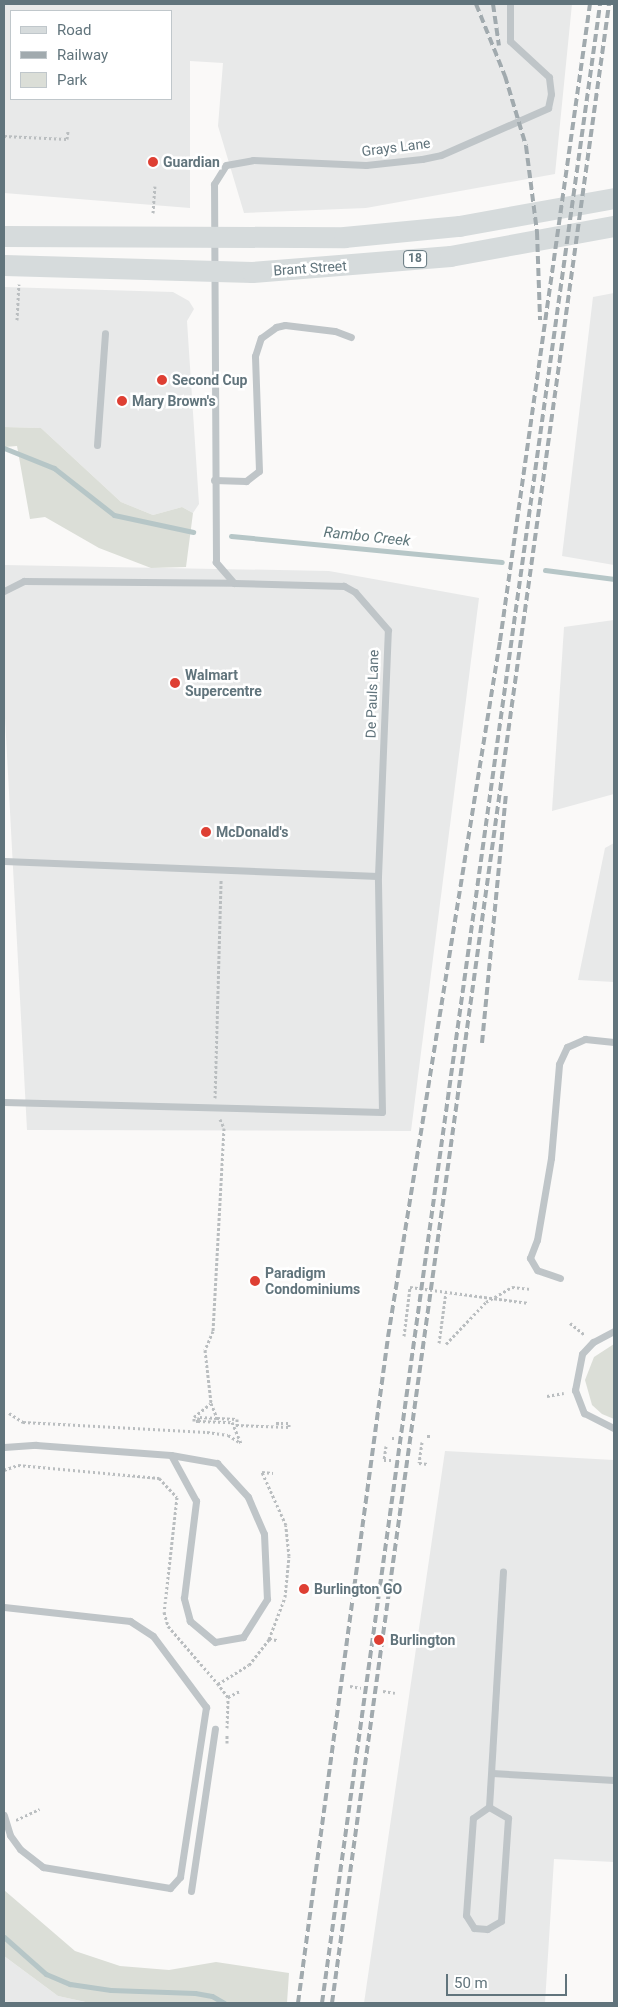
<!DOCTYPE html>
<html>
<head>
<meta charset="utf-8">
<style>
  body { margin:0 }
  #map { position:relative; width:618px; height:2007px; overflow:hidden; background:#faf9f8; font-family:Roboto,sans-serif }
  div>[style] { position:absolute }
  .built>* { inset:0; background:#e8e9e9 }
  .green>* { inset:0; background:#dbded7 }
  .stream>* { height:5px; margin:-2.5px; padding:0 2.5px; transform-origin:2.5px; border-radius:2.5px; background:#b6c6c7 }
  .path>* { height:3px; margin-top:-1.5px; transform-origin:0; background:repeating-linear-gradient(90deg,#babec0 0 2.5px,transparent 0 5px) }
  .lane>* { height:7px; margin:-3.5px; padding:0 3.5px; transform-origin:3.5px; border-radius:3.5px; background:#bfc5c8 }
  .primary>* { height:21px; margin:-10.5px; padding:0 10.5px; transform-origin:10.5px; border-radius:10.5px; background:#d6dbdc }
  .rail>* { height:4px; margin-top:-2px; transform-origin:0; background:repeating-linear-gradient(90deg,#a1aaae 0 8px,transparent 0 12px) }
  .dots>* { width:14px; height:14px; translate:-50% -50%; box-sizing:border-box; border:2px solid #fff; border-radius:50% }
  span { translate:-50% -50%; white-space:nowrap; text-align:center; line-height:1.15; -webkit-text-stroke:5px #fff; paint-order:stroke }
  .shield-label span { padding:1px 4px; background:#fff; border:1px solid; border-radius:4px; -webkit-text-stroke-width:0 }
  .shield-label { font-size:12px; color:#61747c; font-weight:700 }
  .street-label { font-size:14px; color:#61747c }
  .poi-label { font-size:14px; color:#61747c; font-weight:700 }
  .left { translate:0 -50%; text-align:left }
  .water-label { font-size:15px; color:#60787c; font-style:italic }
  .frame { position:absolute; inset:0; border:5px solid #61747c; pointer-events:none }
  .legend { position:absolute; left:10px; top:10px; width:162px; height:90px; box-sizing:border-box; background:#fff; border:1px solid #c0c7cb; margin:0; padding:6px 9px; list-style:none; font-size:15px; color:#61747c }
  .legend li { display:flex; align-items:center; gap:10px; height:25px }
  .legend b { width:25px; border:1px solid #c0c7cb }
  .scale { position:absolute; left:446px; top:1974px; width:121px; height:22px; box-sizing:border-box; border:2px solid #61747c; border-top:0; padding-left:6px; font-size:15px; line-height:18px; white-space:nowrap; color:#61747c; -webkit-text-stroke:4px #fff; paint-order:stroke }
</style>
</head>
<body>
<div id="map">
  <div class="built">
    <i style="clip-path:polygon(evenodd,4px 4px,572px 4px,555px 174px,366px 208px,244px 213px,218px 126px,223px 63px,190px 61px,190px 208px,4px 193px,4px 4px,11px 11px,171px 11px,171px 99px,11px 99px,11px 11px)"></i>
    <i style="clip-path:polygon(4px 287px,173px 292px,189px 301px,194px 309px,187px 321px,199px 504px,193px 513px,182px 507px,153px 515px,121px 502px,41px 428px,4px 427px)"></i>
    <i style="clip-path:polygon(614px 293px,614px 565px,562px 556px,593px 297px)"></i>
    <i style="clip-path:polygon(4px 565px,329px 571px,479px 598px,411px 1131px,27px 1130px,4px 699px)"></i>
    <i style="clip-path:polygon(614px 620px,614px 794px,552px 811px,564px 627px)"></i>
    <i style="clip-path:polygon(614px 843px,614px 982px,578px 980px,605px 848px)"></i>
    <i style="clip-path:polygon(445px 1451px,614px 1460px,614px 1862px,554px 1859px,545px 2003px,364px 2003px)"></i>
    <i style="clip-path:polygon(4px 1956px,58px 1996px,90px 2003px,4px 2003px)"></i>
  </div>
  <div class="green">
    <i style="clip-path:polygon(4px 427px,41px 428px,121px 502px,153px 515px,182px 507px,193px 513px,186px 567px,151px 568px,99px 548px,45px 517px,30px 519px,17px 446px,4px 447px)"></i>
    <i style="clip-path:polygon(614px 1344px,614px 1419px,602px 1414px,592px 1405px,585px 1380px,594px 1357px)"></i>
    <i style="clip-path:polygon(4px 1890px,75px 1951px,120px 1966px,169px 1970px,216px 1962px,289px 1973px,287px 2003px,90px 2003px,58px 1996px,4px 1956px)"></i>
  </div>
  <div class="stream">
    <i style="left:4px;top:448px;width:54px;rotate:21.8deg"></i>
    <i style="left:54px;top:468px;width:76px;rotate:38.1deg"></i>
    <i style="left:114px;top:515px;width:81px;rotate:12.1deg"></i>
    <i style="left:231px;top:536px;width:272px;rotate:5.5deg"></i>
    <i style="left:545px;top:570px;width:70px;rotate:7.4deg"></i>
    <i style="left:4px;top:1937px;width:56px;rotate:41.4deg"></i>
    <i style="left:46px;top:1974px;width:26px;rotate:23deg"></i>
    <i style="left:70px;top:1984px;width:41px;rotate:8.3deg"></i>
    <i style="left:111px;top:1990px;width:84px;rotate:2deg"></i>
    <i style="left:195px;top:1993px;width:17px;rotate:10deg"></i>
    <i style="left:212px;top:1996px;width:14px;rotate:30deg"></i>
  </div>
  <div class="path">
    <i style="left:4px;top:136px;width:63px;rotate:2.7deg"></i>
    <i style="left:67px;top:139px;width:8px;rotate:-83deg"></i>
    <i style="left:153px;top:213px;width:27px;rotate:-86deg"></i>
    <i style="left:17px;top:320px;width:36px;rotate:-87deg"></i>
    <i style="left:215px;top:1098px;width:218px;rotate:-88.4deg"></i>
    <i style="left:220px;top:1119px;width:10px;rotate:66deg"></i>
    <i style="left:224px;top:1128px;width:203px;rotate:93.1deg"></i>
    <i style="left:213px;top:1331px;width:21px;rotate:113deg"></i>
    <i style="left:205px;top:1350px;width:53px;rotate:83.5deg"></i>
    <i style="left:211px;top:1403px;width:16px;rotate:68deg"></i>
    <i style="left:217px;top:1418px;width:20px;rotate:3deg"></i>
    <i style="left:237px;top:1419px;width:6px;rotate:90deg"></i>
    <i style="left:570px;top:1323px;width:19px;rotate:39deg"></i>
    <i style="left:404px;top:1336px;width:49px;rotate:-83deg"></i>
    <i style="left:410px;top:1287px;width:120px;rotate:7.7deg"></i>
    <i style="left:439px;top:1343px;width:51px;rotate:-82.2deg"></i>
    <i style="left:446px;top:1344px;width:58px;rotate:-46.4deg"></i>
    <i style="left:486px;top:1302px;width:30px;rotate:-30deg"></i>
    <i style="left:512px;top:1287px;width:18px;rotate:6deg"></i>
    <i style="left:547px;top:1396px;width:17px;rotate:-10deg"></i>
    <i style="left:9px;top:1413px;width:17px;rotate:33deg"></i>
    <i style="left:23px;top:1422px;width:184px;rotate:3.1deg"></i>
    <i style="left:207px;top:1432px;width:21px;rotate:8deg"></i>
    <i style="left:228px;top:1435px;width:15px;rotate:32deg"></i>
    <i style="left:217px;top:1418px;width:18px;rotate:-177deg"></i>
    <i style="left:199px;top:1417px;width:4px;rotate:104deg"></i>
    <i style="left:198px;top:1421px;width:34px;rotate:2deg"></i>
    <i style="left:232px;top:1422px;width:23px;rotate:67deg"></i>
    <i style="left:198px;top:1421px;width:4px;rotate:180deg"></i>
    <i style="left:194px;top:1421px;width:4px;rotate:-90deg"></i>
    <i style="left:194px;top:1417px;width:21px;rotate:-39deg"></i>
    <i style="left:276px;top:1423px;width:13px"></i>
    <i style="left:236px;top:1425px;width:53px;rotate:2.2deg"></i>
    <i style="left:289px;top:1427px;width:4px;rotate:-90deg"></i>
    <i style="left:427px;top:1436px;width:5px"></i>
    <i style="left:392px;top:1438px;width:4px"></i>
    <i style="left:422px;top:1442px;width:21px;rotate:98deg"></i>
    <i style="left:419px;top:1463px;width:9px;rotate:6deg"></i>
    <i style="left:386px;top:1446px;width:14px;rotate:98deg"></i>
    <i style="left:384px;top:1460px;width:9px"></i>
    <i style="left:4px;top:1470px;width:15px;rotate:-20deg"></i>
    <i style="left:18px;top:1465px;width:142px;rotate:5.3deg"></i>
    <i style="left:159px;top:1478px;width:26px;rotate:47deg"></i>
    <i style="left:177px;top:1497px;width:116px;rotate:96.4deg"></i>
    <i style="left:164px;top:1612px;width:15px;rotate:74deg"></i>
    <i style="left:168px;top:1626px;width:77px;rotate:49.2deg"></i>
    <i style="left:269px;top:1639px;width:8px;rotate:7deg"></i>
    <i style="left:350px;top:1686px;width:11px;rotate:10deg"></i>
    <i style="left:383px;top:1691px;width:12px;rotate:9deg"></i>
    <i style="left:228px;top:1697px;width:13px;rotate:-27deg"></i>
    <i style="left:227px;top:1728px;width:31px;rotate:-88deg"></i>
    <i style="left:228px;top:1697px;width:16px;rotate:-128deg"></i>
    <i style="left:218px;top:1684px;width:36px;rotate:-32deg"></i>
    <i style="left:249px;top:1665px;width:33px;rotate:-52deg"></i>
    <i style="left:269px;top:1639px;width:45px;rotate:-69.1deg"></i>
    <i style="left:285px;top:1597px;width:41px;rotate:-84.4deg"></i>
    <i style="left:289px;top:1556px;width:31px;rotate:-96deg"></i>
    <i style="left:286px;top:1525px;width:58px;rotate:-114.4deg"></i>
    <i style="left:262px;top:1472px;width:11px;rotate:5deg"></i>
    <i style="left:227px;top:1743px;width:9px;rotate:-90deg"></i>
    <i style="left:16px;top:1820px;width:26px;rotate:-25deg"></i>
  </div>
  <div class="lane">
    <i style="left:97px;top:445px;width:112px;rotate:-85.9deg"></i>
    <i style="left:214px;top:480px;width:32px;rotate:2deg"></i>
    <i style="left:246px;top:481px;width:16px;rotate:-38deg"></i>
    <i style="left:259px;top:471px;width:115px;rotate:-92deg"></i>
    <i style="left:255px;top:356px;width:19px;rotate:-72deg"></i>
    <i style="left:261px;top:338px;width:19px;rotate:-36deg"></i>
    <i style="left:276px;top:327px;width:9px;rotate:-13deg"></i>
    <i style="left:285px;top:325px;width:50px;rotate:6.8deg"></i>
    <i style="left:335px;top:331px;width:17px;rotate:21deg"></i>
    <i style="left:4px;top:591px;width:22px;rotate:-27deg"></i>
    <i style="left:24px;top:581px;width:209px;rotate:0.5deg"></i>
    <i style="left:4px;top:861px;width:374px;rotate:2.3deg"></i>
    <i style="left:378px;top:876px;width:246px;rotate:-87.7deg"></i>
    <i style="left:388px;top:630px;width:50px;rotate:-131deg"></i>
    <i style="left:355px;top:592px;width:13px;rotate:-151deg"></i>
    <i style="left:344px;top:586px;width:110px;rotate:-178.4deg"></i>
    <i style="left:234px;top:583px;width:28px;rotate:-131deg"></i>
    <i style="left:216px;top:562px;width:378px;rotate:-90.3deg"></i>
    <i style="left:214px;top:184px;width:22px;rotate:-58deg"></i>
    <i style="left:226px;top:165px;width:27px;rotate:-10deg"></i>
    <i style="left:253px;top:160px;width:113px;rotate:2.5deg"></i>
    <i style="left:366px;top:165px;width:56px;rotate:-6.1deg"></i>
    <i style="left:422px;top:159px;width:19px;rotate:-12deg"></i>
    <i style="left:441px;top:155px;width:117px;rotate:-23.7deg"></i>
    <i style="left:548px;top:108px;width:14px;rotate:-78deg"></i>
    <i style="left:551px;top:94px;width:17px;rotate:-97deg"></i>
    <i style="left:549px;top:77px;width:53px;rotate:-137.3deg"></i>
    <i style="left:510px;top:41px;width:37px;rotate:-90deg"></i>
    <i style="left:4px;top:1102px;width:378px;rotate:1.5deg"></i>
    <i style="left:382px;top:1112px;width:236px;rotate:-91deg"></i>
    <i style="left:560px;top:1278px;width:24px;rotate:-161deg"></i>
    <i style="left:537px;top:1270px;width:14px;rotate:-120deg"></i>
    <i style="left:530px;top:1258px;width:19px;rotate:-69deg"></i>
    <i style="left:537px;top:1240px;width:83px;rotate:-80.3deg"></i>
    <i style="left:551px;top:1158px;width:94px;rotate:-85.1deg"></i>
    <i style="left:559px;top:1064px;width:19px;rotate:-65deg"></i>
    <i style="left:567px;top:1047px;width:20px;rotate:-24deg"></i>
    <i style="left:585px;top:1039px;width:29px;rotate:6deg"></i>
    <i style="left:614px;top:1331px;width:24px;rotate:152deg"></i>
    <i style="left:593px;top:1342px;width:16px;rotate:133deg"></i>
    <i style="left:582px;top:1354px;width:37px;rotate:101deg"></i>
    <i style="left:575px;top:1390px;width:25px;rotate:69deg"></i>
    <i style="left:584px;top:1413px;width:34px;rotate:27deg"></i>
    <i style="left:4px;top:1447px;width:32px;rotate:-4deg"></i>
    <i style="left:36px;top:1445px;width:135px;rotate:4.2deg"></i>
    <i style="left:171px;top:1455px;width:47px;rotate:9.9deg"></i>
    <i style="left:217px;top:1463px;width:46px;rotate:47.6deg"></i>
    <i style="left:248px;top:1497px;width:40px;rotate:66.6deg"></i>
    <i style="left:264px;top:1534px;width:65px;rotate:87.4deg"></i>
    <i style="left:267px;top:1599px;width:45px;rotate:122.3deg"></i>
    <i style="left:243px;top:1637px;width:28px;rotate:170deg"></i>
    <i style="left:215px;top:1642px;width:33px;rotate:-140deg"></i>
    <i style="left:190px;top:1621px;width:24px;rotate:-105deg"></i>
    <i style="left:184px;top:1598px;width:98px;rotate:-82.9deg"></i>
    <i style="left:196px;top:1501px;width:52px;rotate:-118.5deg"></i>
    <i style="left:4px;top:1607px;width:127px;rotate:6.3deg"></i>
    <i style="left:130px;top:1621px;width:27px;rotate:33deg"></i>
    <i style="left:153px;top:1636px;width:89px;rotate:53.3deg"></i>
    <i style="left:206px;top:1707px;width:172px;rotate:98.7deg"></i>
    <i style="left:180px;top:1877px;width:15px;rotate:132deg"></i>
    <i style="left:170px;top:1888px;width:129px;rotate:-170.6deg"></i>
    <i style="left:43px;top:1867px;width:29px;rotate:-142deg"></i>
    <i style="left:20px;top:1849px;width:17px;rotate:-126deg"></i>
    <i style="left:10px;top:1835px;width:21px;rotate:-107deg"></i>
    <i style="left:492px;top:1773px;width:122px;rotate:3.3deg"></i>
    <i style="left:489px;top:1807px;width:22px;rotate:30deg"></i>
    <i style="left:508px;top:1818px;width:103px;rotate:93.9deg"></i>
    <i style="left:501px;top:1921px;width:16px;rotate:150deg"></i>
    <i style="left:487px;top:1929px;width:13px;rotate:-176deg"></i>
    <i style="left:474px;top:1928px;width:15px;rotate:-122deg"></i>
    <i style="left:466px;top:1915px;width:97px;rotate:-85.9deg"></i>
    <i style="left:473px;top:1818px;width:19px;rotate:-35deg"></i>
    <i style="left:489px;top:1807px;width:236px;rotate:-86.6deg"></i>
    <i style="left:191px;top:1891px;width:164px;rotate:-81.6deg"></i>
  </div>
  <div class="primary">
    <i style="left:4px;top:236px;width:340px;rotate:0.2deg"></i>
    <i style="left:344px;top:237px;width:116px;rotate:-5.5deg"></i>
    <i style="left:459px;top:226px;width:158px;rotate:-10.2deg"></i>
    <i style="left:4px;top:265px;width:248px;rotate:1.6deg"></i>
    <i style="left:252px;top:272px;width:199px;rotate:-4.6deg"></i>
    <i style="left:450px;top:256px;width:167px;rotate:-10.4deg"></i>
  </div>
  <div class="rail">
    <i style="left:476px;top:4px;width:78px;rotate:68.1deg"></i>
    <i style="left:505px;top:76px;width:73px;rotate:73.3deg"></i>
    <i style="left:526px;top:146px;width:87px;rotate:82.7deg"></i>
    <i style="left:537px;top:232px;width:88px;rotate:88deg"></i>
    <i style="left:493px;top:4px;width:42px;rotate:81.9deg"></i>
    <i style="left:482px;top:1043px;width:252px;rotate:-84.5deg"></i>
    <i style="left:298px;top:2003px;width:672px;rotate:-82.3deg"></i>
    <i style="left:388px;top:1337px;width:705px;rotate:-80.86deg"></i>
    <i style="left:500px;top:641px;width:643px;rotate:-81.96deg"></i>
    <i style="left:322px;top:2003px;width:2018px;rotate:-82.08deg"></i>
    <i style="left:332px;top:2003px;width:2018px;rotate:-82.11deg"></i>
  </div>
  <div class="dots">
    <i style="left:153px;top:162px;background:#de3f33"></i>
    <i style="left:162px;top:380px;background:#de3f33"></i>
    <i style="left:122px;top:401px;background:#de3f33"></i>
    <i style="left:175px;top:683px;background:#de3f33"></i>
    <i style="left:206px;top:832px;background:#de3f33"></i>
    <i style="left:255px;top:1281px;background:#de3f33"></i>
    <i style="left:304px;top:1589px;background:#de3f33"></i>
    <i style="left:379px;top:1640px;background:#de3f33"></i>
  </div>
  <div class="shield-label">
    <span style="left:415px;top:259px">18</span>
  </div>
  <div class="street-label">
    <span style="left:396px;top:147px;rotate:-7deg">Grays Lane</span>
    <span style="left:310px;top:268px;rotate:-4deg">Brant Street</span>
    <span style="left:372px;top:694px;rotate:-88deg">De Pauls Lane</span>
  </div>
  <div class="poi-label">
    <span class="left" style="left:163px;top:162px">Guardian</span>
    <span class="left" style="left:172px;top:380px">Second Cup</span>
    <span class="left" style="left:132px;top:401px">Mary Brown's</span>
    <span class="left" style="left:185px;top:683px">Walmart<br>Supercentre</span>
    <span class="left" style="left:216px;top:832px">McDonald's</span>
    <span class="left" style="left:265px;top:1281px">Paradigm<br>Condominiums</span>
    <span class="left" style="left:314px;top:1589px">Burlington GO</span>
    <span class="left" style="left:390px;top:1640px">Burlington</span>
  </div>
  <div class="water-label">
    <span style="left:367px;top:537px;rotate:6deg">Rambo Creek</span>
  </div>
  <div class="frame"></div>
  <ul class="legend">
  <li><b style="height:6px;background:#d6dbdc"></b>Road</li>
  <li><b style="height:6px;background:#a1aaae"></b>Railway</li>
  <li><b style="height:14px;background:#dbded7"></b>Park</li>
  </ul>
  <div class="scale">50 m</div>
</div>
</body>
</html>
